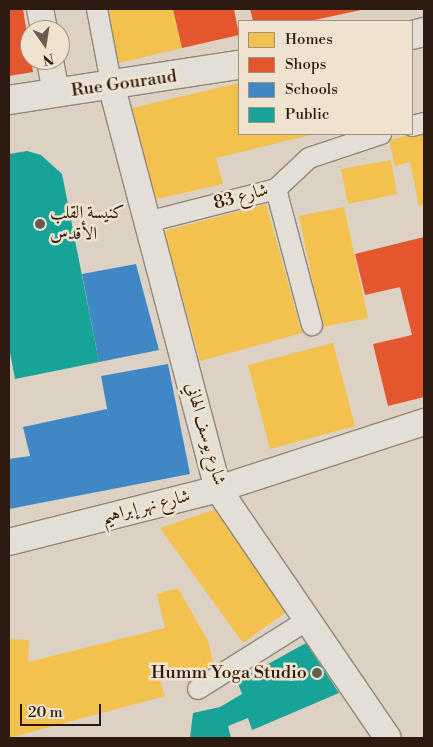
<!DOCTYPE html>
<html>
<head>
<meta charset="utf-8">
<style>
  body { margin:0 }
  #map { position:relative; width:433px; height:747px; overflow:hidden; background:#dcd1c2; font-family:"Libre Bodoni",Amiri,serif }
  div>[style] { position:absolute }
  .homes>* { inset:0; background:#f2c14e }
  .shops>* { inset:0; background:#e4572e }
  .schools>* { inset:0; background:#3f88c5 }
  .public>* { inset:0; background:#17a398 }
  .roads { filter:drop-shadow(1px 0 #90877d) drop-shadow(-1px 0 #90877d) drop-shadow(0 1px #90877d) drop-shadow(0 -1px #90877d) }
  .pedestrian>* { height:20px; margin:-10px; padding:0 10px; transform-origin:10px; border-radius:10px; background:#e4dfd6 }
  .minor>* { height:26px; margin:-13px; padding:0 13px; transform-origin:13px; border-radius:13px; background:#e4dfd6 }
  .tertiary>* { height:28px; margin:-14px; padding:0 14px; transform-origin:14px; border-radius:14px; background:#e4dfd6 }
  .dots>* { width:14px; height:14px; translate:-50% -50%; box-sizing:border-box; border:2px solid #efe3d0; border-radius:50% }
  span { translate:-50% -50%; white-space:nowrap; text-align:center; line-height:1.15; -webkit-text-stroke:5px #efe3d0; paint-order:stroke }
  .street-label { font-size:18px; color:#2d1b12 }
  .poi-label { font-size:18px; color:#2d1b12 }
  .left { translate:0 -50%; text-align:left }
  .right { translate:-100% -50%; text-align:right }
  .frame { position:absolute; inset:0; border:10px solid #2d1b12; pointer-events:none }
  .legend { position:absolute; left:238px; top:20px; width:175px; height:115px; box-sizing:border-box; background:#efe3d0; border:1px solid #a19384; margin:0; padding:6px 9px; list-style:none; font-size:15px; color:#2d1b12 }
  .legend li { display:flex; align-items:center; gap:10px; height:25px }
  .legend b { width:25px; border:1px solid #a19384 }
  .north { position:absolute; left:20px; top:20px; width:50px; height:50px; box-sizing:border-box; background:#efe3d0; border:1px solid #a19384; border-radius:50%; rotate:167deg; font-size:14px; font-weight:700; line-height:20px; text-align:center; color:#2d1b12 }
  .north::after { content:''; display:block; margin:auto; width:18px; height:22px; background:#6a5b50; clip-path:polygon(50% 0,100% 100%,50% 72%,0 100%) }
  .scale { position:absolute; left:20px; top:704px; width:81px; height:22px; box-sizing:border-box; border:2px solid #2d1b12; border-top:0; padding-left:6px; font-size:15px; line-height:18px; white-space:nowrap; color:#2d1b12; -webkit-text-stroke:4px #efe3d0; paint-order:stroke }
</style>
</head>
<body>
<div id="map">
  <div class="homes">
    <i style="clip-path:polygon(107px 9px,173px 9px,182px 48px,119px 63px)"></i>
    <i style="clip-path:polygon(239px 83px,239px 134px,315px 134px,216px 158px,223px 184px,152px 200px,132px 108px)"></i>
    <i style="clip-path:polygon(424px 132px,424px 205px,419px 206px,410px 162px,395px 166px,389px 140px)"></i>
    <i style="clip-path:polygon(391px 160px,397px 194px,348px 204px,341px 169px)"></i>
    <i style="clip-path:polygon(266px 204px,302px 333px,200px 361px,164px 231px)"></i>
    <i style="clip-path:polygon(344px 207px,368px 318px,322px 327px,299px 216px)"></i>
    <i style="clip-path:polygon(333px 343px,355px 426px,270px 449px,248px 365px)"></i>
    <i style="clip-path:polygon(216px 509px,289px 610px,243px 643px,160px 528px)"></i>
    <i style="clip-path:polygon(178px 588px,208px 641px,214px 666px,160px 681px,165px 696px,9px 738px,9px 639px,29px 640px,28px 662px,165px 628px,157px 594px)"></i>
  </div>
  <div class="shops">
    <i style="clip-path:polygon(9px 9px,23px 9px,33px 72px,9px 76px)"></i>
    <i style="clip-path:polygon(173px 9px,234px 9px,239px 35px,182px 48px)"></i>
    <i style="clip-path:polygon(250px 9px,361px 9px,361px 10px,310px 21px,253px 21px)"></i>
    <i style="clip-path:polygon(424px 237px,424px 397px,388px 406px,373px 344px,412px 335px,400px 287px,365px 295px,355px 254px)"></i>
  </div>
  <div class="schools">
    <i style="clip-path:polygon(136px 264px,159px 350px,99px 362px,82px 274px)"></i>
    <i style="clip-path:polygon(168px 364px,190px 474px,9px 509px,9px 459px,30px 456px,23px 427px,107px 409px,109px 419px,101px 376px)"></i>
  </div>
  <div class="public">
    <i style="clip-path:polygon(27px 151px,41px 155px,62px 174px,99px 362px,15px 379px,9px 347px,9px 154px)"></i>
    <i style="clip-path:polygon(306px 643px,339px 693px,252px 730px,248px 718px,228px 726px,231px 738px,190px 738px,193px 713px,220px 707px,242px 694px,237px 681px)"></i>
  </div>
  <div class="roads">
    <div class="pedestrian">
      <i style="left:97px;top:9px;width:80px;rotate:79.2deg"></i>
      <i style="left:412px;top:126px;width:12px;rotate:-14deg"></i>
      <i style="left:276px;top:189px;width:141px;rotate:75.2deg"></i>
      <i style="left:147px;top:222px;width:133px;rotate:-14.3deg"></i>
      <i style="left:276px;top:189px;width:45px;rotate:-43.2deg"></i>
      <i style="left:309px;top:158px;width:76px;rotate:-18.4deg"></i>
      <i style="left:198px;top:689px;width:131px;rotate:-32.2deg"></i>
    </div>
    <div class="minor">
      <i style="left:40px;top:9px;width:21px;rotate:79deg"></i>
      <i style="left:50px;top:60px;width:34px;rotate:80deg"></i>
      <i style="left:112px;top:88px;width:415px;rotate:75.2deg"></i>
      <i style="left:218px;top:489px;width:301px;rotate:55.7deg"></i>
      <i style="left:9px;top:542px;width:216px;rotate:-14.2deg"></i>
      <i style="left:218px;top:489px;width:217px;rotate:-18deg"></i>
    </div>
    <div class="tertiary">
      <i style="left:412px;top:35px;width:12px;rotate:-14deg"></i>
      <i style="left:9px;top:100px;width:233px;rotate:-8.7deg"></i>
    </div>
  </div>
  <div class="dots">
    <i style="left:40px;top:224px;background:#6a5b50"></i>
    <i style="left:317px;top:673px;background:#6a5b50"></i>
  </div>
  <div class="street-label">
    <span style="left:124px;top:84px;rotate:-8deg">Rue Gouraud</span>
    <span style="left:241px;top:197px;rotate:-15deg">شارع 83</span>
    <span style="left:205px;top:434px;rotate:74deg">شارع يوسف الهاني</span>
    <span style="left:146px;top:507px;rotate:-14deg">شارع نهر إبراهيم</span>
  </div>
  <div class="poi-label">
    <span class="left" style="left:50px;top:224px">كنيسة القلب<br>الأقدس</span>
    <span class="right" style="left:307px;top:673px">Humm Yoga Studio</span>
  </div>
  <div class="frame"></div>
  <ul class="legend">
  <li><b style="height:14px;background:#f2c14e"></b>Homes</li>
  <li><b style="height:14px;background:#e4572e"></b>Shops</li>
  <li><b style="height:14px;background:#3f88c5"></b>Schools</li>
  <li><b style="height:14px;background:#17a398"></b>Public</li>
  </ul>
  <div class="north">N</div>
  <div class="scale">20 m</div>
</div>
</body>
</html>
